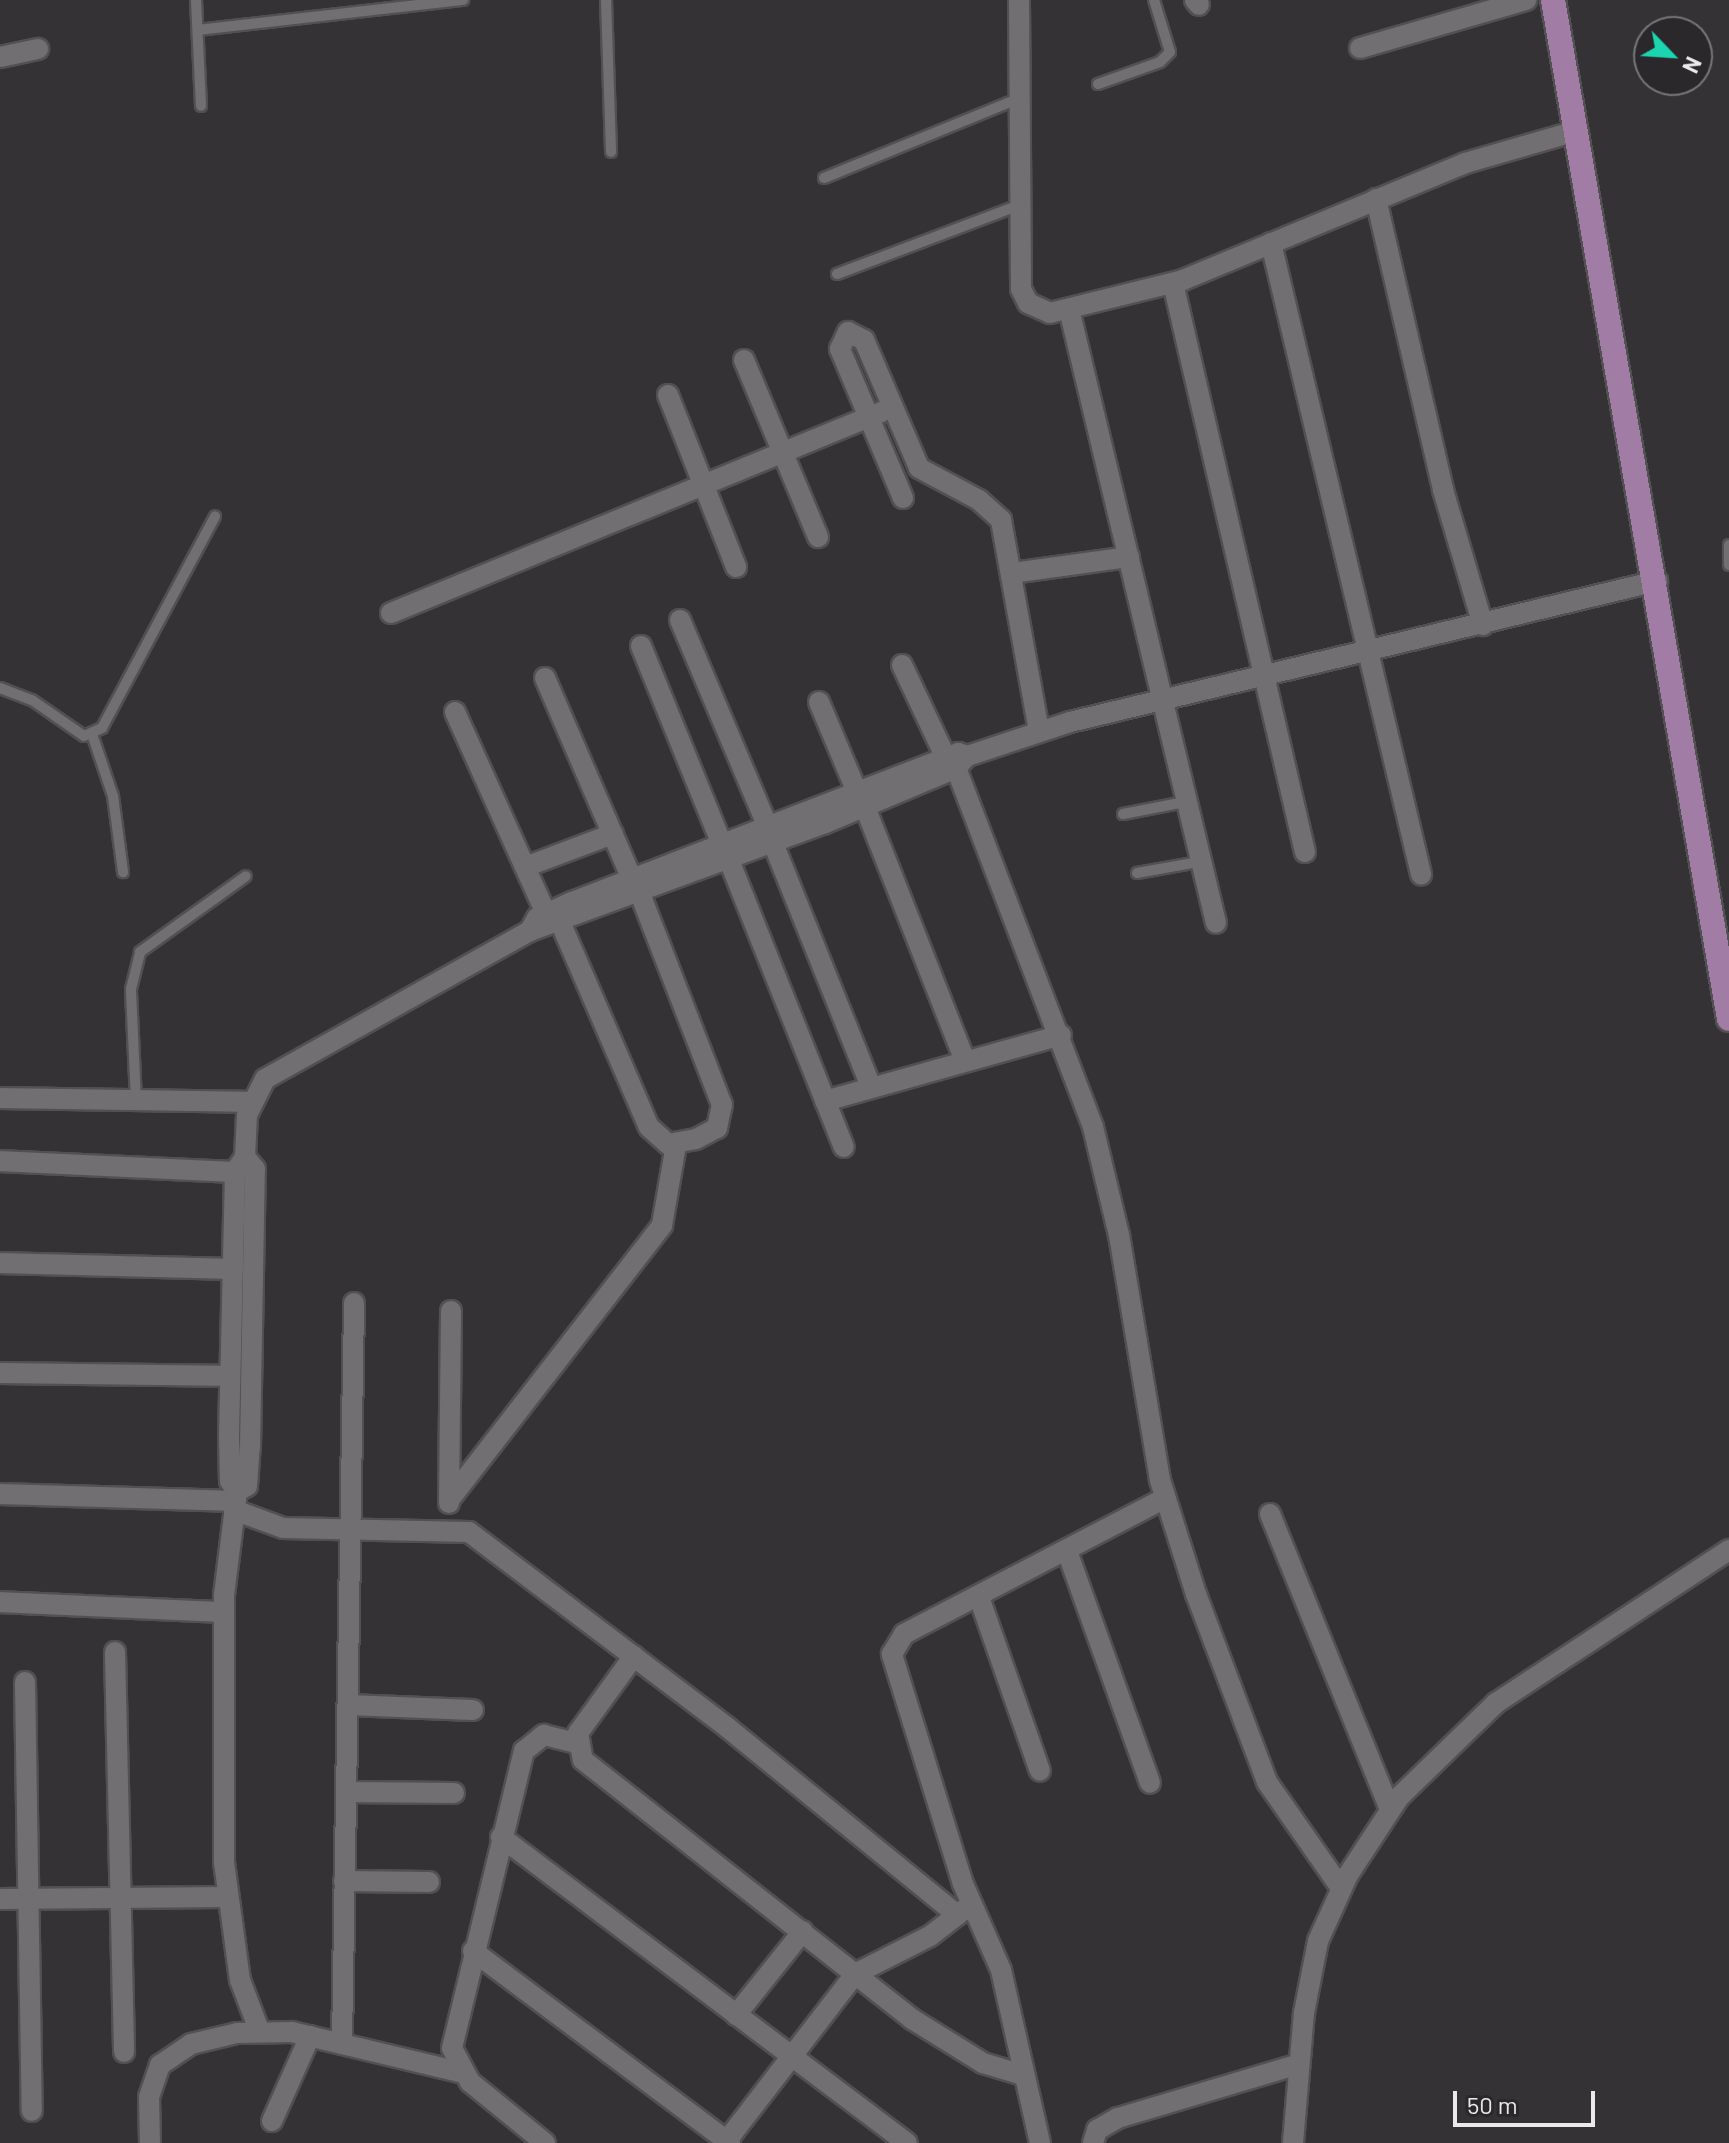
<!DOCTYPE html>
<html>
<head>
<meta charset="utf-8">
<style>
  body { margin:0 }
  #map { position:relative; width:1729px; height:2143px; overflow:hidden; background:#343234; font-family:Barlow,sans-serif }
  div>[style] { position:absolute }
  .roads { filter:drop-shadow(2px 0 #525052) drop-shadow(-2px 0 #525052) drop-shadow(0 2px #525052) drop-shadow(0 -2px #525052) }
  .service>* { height:10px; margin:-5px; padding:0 5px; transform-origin:5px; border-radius:5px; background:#726f72 }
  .minor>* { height:20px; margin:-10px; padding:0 10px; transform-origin:10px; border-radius:10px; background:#726f72 }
  .primary>* { height:24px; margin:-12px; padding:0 12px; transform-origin:12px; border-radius:12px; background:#a17ca4 }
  span { translate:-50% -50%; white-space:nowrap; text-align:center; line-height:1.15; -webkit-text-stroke:8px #2a282a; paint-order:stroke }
  .north { position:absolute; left:1633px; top:16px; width:80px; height:80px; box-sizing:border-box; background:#2a282a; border:2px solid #777577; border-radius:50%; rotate:115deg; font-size:22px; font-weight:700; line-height:32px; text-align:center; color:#ebe9eb }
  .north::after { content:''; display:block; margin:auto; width:28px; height:36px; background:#1bd5b1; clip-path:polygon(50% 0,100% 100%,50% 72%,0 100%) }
  .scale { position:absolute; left:1453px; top:2091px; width:142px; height:36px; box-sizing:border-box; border:4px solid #ebe9eb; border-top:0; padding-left:10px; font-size:24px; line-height:28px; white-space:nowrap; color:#ebe9eb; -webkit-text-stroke:6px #2a282a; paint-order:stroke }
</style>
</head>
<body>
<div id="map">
  <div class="roads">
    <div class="service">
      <i style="left:196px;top:0;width:106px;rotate:87.3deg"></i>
      <i style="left:606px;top:0;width:152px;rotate:88.1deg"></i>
      <i style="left:198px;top:30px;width:267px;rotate:-6.5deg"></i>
      <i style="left:1098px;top:84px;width:66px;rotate:-19.5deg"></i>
      <i style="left:1160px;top:62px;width:14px;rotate:-45deg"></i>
      <i style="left:1170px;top:52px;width:54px;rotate:-107.1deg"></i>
      <i style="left:824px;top:178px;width:212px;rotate:-22.2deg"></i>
      <i style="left:837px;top:274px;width:198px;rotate:-20.7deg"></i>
      <i style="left:1729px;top:545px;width:20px;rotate:90deg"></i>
      <i style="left:0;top:688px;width:34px;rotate:21deg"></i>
      <i style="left:32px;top:700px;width:63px;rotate:34.7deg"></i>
      <i style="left:84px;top:736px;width:20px;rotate:-24deg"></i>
      <i style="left:102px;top:728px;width:240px;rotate:-61.9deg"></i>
      <i style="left:92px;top:734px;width:65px;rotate:71.3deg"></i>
      <i style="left:113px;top:796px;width:77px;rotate:82.5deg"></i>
      <i style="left:1123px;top:814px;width:63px;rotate:-11deg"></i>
      <i style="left:1137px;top:873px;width:63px;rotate:-10.1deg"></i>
      <i style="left:136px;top:1101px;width:112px;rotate:-92.6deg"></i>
      <i style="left:131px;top:989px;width:38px;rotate:-76deg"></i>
      <i style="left:140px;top:952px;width:130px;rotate:-35.6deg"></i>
    </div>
    <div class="minor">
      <i style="left:1019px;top:0;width:289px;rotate:89.6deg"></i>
      <i style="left:1021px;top:289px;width:16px;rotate:63deg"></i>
      <i style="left:1028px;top:303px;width:24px;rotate:24deg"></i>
      <i style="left:1050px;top:313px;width:137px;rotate:-13.9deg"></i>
      <i style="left:1183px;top:280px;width:305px;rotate:-22.5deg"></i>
      <i style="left:1465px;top:163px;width:116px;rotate:-16.1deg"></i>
      <i style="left:1195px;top:0;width:6px;rotate:51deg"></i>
      <i style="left:1360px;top:48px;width:173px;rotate:-16.1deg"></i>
      <i style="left:0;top:57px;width:39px;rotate:-12deg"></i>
      <i style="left:1376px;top:199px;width:299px;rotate:77deg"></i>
      <i style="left:1443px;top:490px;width:141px;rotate:73.5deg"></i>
      <i style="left:1271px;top:243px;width:649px;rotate:76.63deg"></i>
      <i style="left:1173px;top:283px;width:584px;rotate:76.94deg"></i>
      <i style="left:1069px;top:309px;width:631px;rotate:76.54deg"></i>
      <i style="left:744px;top:360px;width:192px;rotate:67.3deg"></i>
      <i style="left:668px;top:395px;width:185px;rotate:68.4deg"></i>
      <i style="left:903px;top:498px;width:162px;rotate:-112.9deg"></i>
      <i style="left:840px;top:349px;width:19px;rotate:-65deg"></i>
      <i style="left:848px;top:332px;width:18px;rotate:27deg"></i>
      <i style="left:864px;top:340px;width:139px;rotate:66.7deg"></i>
      <i style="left:919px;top:468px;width:68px;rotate:28.1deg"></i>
      <i style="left:979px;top:500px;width:30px;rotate:42deg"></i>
      <i style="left:1001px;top:520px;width:214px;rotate:79.8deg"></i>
      <i style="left:1012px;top:573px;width:118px;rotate:-7.8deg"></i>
      <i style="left:391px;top:613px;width:530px;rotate:-22.3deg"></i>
      <i style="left:680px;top:620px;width:225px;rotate:67deg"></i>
      <i style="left:641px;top:646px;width:214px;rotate:67.8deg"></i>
      <i style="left:902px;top:665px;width:103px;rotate:64.7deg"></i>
      <i style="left:545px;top:678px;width:219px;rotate:66.6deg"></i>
      <i style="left:819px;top:702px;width:98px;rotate:67.1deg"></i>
      <i style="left:455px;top:712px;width:222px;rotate:65.7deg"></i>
      <i style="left:956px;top:768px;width:384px;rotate:69.1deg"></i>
      <i style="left:1093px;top:1127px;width:111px;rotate:76.5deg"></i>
      <i style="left:1119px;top:1235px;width:248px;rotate:80.5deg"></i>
      <i style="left:1160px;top:1480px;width:120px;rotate:72.5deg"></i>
      <i style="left:1196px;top:1594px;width:201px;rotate:69.3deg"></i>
      <i style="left:1267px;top:1782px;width:129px;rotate:55.1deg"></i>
      <i style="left:865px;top:807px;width:273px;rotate:68.5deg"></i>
      <i style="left:773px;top:843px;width:263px;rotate:68.1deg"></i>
      <i style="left:729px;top:860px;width:309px;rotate:68.2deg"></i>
      <i style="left:525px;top:867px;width:94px;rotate:-20.6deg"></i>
      <i style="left:561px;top:924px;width:221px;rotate:66.6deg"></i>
      <i style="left:649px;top:1127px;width:25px;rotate:42deg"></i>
      <i style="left:668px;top:1144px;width:28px;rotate:-10deg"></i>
      <i style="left:696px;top:1139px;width:24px;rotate:-28deg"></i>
      <i style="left:717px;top:1128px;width:24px;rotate:-78deg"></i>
      <i style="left:722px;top:1105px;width:226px;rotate:-111.2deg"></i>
      <i style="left:530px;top:931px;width:15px;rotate:-62deg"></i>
      <i style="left:537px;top:918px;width:38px;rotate:-25deg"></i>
      <i style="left:572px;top:902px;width:414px;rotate:-21.1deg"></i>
      <i style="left:958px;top:753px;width:9px;rotate:18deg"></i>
      <i style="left:967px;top:756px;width:108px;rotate:-18.3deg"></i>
      <i style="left:1070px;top:722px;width:604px;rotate:-13.51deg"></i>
      <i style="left:0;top:1098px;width:250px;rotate:0.9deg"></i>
      <i style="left:825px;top:1101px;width:245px;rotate:-15.6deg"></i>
      <i style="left:245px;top:1157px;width:18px;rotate:124deg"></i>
      <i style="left:235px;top:1172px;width:263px;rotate:91.3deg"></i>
      <i style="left:229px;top:1435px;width:46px;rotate:88.8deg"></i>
      <i style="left:230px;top:1481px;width:12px;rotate:55deg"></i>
      <i style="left:237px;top:1491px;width:106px;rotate:97.1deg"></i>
      <i style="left:224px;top:1596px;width:266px;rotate:90deg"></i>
      <i style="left:224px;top:1862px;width:119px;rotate:82.3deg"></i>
      <i style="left:240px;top:1980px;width:53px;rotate:69.2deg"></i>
      <i style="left:0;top:1161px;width:235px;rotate:2.7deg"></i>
      <i style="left:0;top:1263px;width:233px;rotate:1.5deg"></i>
      <i style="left:0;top:1373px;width:230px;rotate:0.7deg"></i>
      <i style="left:237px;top:1491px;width:11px;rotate:-27deg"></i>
      <i style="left:247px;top:1486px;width:39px;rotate:-86deg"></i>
      <i style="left:250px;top:1447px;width:278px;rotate:-89deg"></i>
      <i style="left:255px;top:1169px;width:16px;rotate:-130deg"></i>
      <i style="left:245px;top:1157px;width:42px;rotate:-87.3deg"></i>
      <i style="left:247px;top:1115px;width:40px;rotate:-63.4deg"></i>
      <i style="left:265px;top:1079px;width:304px;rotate:-29.2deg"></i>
      <i style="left:530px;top:931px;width:312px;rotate:-20.1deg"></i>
      <i style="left:823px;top:824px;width:144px;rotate:-22.8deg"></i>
      <i style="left:956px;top:768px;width:16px;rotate:-47deg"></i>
      <i style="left:0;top:1494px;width:236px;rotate:1.7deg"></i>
      <i style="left:449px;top:1500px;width:348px;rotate:-52.2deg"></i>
      <i style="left:662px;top:1225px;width:81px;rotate:-80.1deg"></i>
      <i style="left:449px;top:1503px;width:192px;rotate:-89.4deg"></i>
      <i style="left:234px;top:1510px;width:52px;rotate:20.2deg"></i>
      <i style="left:283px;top:1528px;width:186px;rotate:1.2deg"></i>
      <i style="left:469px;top:1532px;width:325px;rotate:37.1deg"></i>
      <i style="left:728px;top:1728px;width:296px;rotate:39.2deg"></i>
      <i style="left:1270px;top:1514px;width:319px;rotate:67.9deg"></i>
      <i style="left:1067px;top:1551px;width:246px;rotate:70.3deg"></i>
      <i style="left:979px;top:1597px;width:184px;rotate:70.7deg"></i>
      <i style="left:0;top:1602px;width:224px;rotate:2.6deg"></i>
      <i style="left:115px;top:1652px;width:400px;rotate:88.7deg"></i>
      <i style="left:634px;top:1656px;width:95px;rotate:126deg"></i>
      <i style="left:578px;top:1733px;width:27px;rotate:80deg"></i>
      <i style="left:583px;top:1760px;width:419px;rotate:38.2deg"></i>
      <i style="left:912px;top:2019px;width:84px;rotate:31.8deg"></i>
      <i style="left:983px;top:2063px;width:42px;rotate:16.7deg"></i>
      <i style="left:25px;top:1682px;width:429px;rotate:89.1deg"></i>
      <i style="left:348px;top:1705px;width:125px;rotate:2.3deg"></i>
      <i style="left:346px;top:1792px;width:108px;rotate:0.5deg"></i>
      <i style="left:501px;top:1837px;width:508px;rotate:37.01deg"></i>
      <i style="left:344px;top:1881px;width:85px;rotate:0.7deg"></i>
      <i style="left:0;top:1899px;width:226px;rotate:-0.5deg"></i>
      <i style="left:473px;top:1951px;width:321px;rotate:36.8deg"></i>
      <i style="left:736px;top:2015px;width:107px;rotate:-51.4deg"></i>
      <i style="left:342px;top:2044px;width:741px;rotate:-89.07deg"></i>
      <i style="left:272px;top:2121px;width:93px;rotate:-65.9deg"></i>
      <i style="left:150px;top:2143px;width:46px;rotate:-91.2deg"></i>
      <i style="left:149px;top:2097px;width:34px;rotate:-71deg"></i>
      <i style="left:160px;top:2065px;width:37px;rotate:-34deg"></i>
      <i style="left:191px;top:2044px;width:47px;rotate:-13.4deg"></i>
      <i style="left:237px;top:2033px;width:55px;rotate:-1deg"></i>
      <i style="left:292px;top:2032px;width:173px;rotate:13.4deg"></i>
      <i style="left:545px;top:2143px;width:97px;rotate:-140.9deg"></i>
      <i style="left:470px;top:2082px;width:38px;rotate:-118deg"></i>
      <i style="left:452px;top:2048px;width:306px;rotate:-76.4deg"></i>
      <i style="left:524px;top:1751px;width:26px;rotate:-39deg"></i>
      <i style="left:544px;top:1735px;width:32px;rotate:14deg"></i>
      <i style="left:725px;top:2143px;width:213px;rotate:-52.4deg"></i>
      <i style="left:855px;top:1974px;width:84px;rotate:-26.9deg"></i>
      <i style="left:930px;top:1936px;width:44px;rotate:-37.6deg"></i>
      <i style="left:1040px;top:2143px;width:177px;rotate:-102.7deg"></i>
      <i style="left:1001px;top:1970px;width:94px;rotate:-113.8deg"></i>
      <i style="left:963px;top:1884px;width:241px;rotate:-107.2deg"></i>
      <i style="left:892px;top:1654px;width:23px;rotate:-59deg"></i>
      <i style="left:904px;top:1634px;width:294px;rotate:-27.5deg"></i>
      <i style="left:1093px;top:2143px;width:14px;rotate:-73deg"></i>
      <i style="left:1097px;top:2130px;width:24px;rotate:-30deg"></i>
      <i style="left:1118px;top:2118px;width:189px;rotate:-16.6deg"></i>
      <i style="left:1293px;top:2143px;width:130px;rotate:-85.2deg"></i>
      <i style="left:1304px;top:2013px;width:73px;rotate:-79deg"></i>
      <i style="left:1318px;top:1941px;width:72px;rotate:-65.6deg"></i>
      <i style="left:1348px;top:1875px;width:93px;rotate:-56.8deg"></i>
      <i style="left:1399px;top:1797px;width:135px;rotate:-44.1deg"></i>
      <i style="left:1496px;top:1703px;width:279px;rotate:-33.3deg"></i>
    </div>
    <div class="primary">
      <i style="left:1553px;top:0;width:1034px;rotate:80.2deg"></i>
    </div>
  </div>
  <div class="north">N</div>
  <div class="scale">50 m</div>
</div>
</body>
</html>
